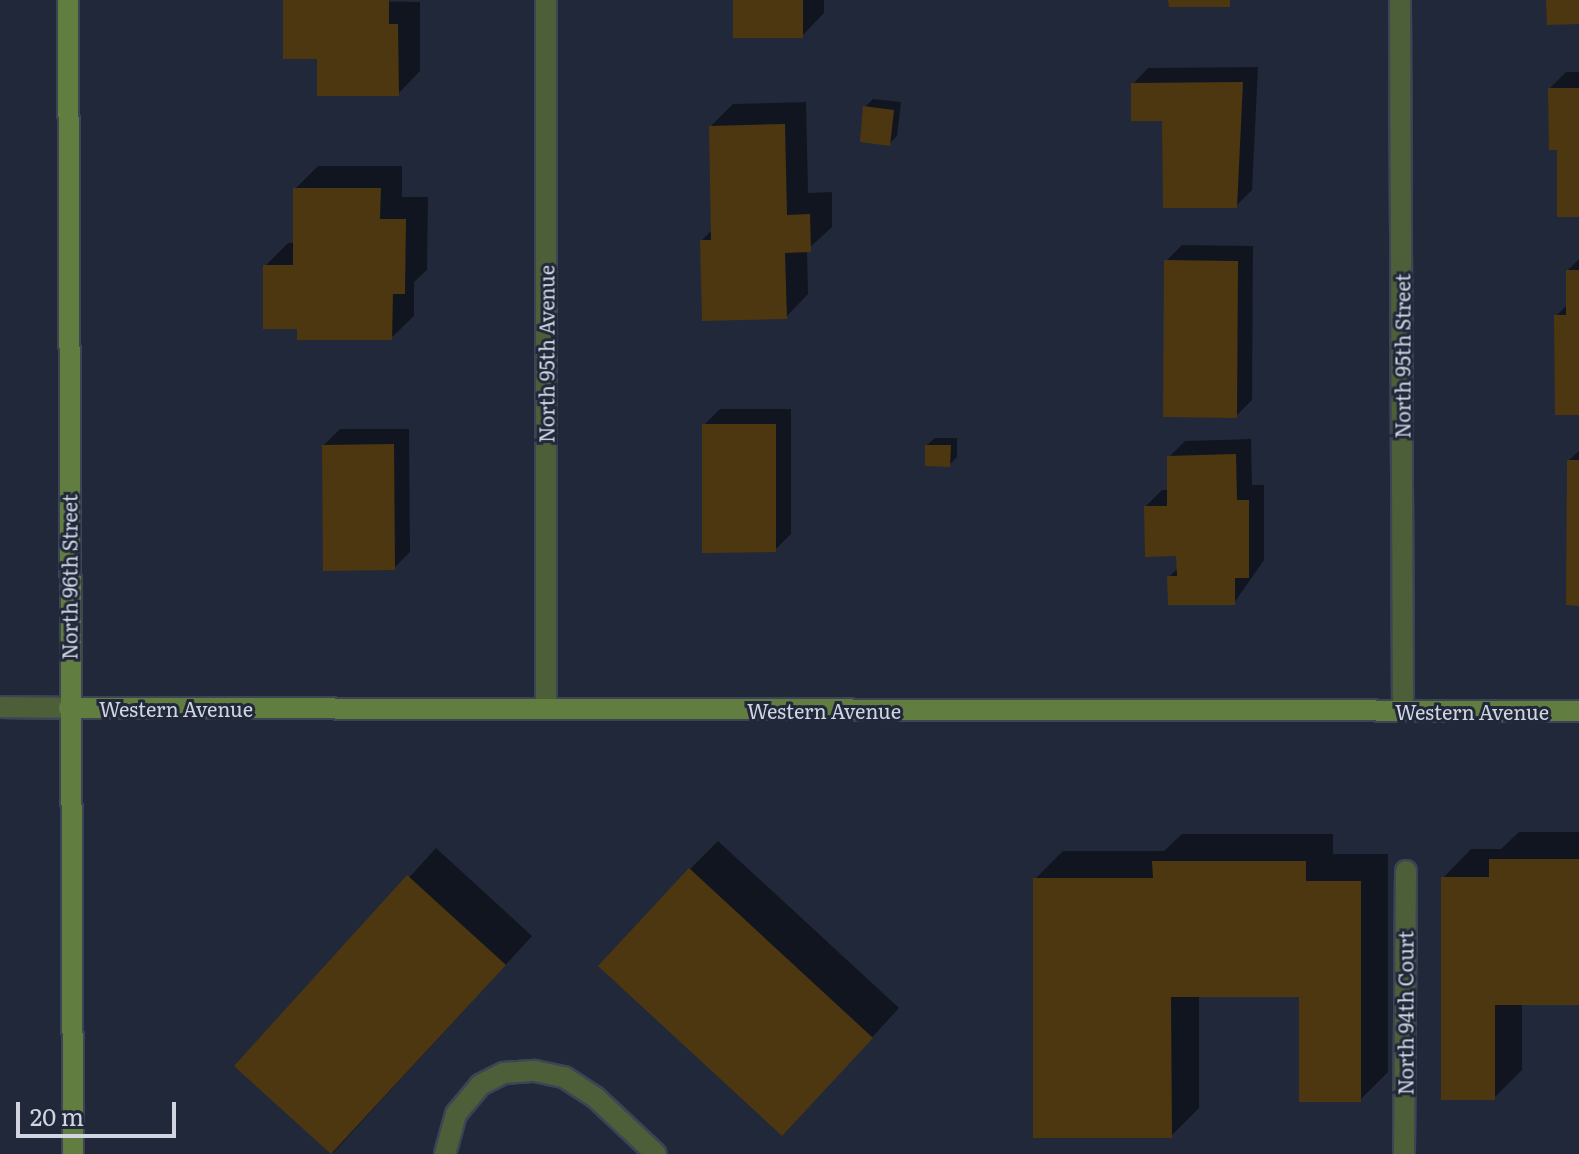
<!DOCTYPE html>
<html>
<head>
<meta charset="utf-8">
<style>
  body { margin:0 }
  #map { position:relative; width:1579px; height:1154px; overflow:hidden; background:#21283a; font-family:Literata,serif }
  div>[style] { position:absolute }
  .shadow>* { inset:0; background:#0007 }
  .building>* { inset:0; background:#4d3710 }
  .roads { filter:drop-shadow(2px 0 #3d4455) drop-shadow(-2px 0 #3d4455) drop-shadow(0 2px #3d4455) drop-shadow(0 -2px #3d4455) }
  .lane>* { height:20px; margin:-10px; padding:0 10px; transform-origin:10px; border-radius:10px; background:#4d5f39 }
  .street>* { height:20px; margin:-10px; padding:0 10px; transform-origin:10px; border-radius:10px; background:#4d5f39 }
  .secondary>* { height:20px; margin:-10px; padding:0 10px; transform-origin:10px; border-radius:10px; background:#617d3f }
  span { translate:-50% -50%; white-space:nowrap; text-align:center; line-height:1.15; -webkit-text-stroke:6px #21283a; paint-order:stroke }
  .street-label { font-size:20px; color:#d0d5e1 }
  .scale { position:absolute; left:16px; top:1102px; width:160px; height:36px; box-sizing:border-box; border:4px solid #d0d5e1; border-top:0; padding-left:10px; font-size:24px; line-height:28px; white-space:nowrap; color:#d0d5e1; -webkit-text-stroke:6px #21283a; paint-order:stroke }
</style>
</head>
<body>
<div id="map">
  <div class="shadow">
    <i style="clip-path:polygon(285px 0,420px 2px,420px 71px,398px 94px)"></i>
    <i style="clip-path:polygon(735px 0,824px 0,824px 13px,802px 36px)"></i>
    <i style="clip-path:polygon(1258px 67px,1252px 190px,1236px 206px,1133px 84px,1148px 68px)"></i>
    <i style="clip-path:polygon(1566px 72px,1579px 72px,1579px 215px,1559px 148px,1550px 88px)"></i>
    <i style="clip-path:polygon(873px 99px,901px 102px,897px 136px,889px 144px,865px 107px)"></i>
    <i style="clip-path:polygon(806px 102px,808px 193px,832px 192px,832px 227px,807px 250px,808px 294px,786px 317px,702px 240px,713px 229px,711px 126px,733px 104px)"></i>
    <i style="clip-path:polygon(318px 166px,402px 166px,402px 197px,428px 197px,427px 270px,414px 282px,414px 316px,391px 338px,298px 327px,265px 266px,288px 243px,295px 243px,295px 189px)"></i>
    <i style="clip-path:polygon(1182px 245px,1253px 246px,1252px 400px,1236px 416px,1166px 261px)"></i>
    <i style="clip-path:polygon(1579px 259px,1579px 413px,1556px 316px,1568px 304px,1568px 270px)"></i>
    <i style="clip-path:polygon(720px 409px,791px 409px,791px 534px,775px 550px,704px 425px)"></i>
    <i style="clip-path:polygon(340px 429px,409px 429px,410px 552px,394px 568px,324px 445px)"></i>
    <i style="clip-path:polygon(935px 438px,957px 438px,957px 457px,949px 465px,927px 445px)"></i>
    <i style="clip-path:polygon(1251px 439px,1252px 485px,1264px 485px,1264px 560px,1234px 603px,1169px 577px,1178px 568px,1178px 554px,1146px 506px,1162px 490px,1169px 490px,1169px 457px,1185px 441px)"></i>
    <i style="clip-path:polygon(1579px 451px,1579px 604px,1569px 460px)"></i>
    <i style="clip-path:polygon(1519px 832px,1579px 832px,1579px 1003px,1522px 1003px,1522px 1070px,1494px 1098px,1443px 878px,1471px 849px,1501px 849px)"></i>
    <i style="clip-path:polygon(1182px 834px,1333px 834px,1333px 854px,1388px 854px,1388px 1072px,1360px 1100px,1301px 995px,1199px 995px,1199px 1108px,1171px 1136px,1035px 879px,1063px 851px,1164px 851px)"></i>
    <i style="clip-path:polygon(718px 841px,899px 1008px,810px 1105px,690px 869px)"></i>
    <i style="clip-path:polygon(436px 848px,532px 936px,333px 1153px,237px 1066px)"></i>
  </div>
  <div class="building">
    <i style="clip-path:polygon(283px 0,389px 0,389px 24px,398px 24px,399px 96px,317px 96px,317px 59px,283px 59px)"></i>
    <i style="clip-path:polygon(733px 0,803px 0,803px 38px,733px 38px)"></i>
    <i style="clip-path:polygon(1168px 0,1230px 0,1230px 7px,1169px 7px)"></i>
    <i style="clip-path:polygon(1546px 0,1579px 0,1579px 24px,1547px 25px)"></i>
    <i style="clip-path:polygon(1243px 82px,1237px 208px,1163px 208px,1162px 121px,1131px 121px,1131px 83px)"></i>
    <i style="clip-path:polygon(1548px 88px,1579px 88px,1579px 217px,1557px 217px,1557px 150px,1549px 150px)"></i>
    <i style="clip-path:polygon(863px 106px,894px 110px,890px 146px,860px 142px)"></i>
    <i style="clip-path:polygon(785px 124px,787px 215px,810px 214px,811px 252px,785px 253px,787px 319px,702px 321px,700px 240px,711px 240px,709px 126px)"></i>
    <i style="clip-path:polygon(293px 188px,381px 188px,380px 219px,406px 219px,405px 294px,393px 294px,392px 340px,297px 340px,297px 329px,263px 329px,263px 265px,293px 265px)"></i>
    <i style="clip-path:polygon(1164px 260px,1238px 261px,1237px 418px,1163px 417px)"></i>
    <i style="clip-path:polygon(1566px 270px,1579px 270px,1579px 415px,1555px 415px,1554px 315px,1566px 315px)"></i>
    <i style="clip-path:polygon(702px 424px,776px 424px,776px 552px,702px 553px)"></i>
    <i style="clip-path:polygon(394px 444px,395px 570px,323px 571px,322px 445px)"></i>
    <i style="clip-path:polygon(925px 445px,951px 445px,950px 467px,925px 466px)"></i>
    <i style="clip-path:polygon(1236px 454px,1237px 500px,1249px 500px,1249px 578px,1235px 578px,1235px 605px,1168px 605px,1167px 576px,1177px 576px,1176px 556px,1145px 557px,1144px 506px,1167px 506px,1167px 456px)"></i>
    <i style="clip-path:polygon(1567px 460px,1579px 460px,1579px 606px,1566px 605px)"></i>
    <i style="clip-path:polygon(1489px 859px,1579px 859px,1579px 1005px,1495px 1005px,1495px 1100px,1441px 1100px,1441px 877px,1489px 877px)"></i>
    <i style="clip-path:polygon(1152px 861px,1306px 861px,1306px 881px,1361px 881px,1361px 1102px,1299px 1102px,1299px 997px,1171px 997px,1172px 1138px,1033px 1138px,1033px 878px,1153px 878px)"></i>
    <i style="clip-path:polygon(689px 868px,873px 1038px,782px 1136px,598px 966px)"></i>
    <i style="clip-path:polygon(407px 875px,506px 965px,331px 1154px,234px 1066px)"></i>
  </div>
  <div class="roads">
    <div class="lane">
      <i style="left:0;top:707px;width:69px;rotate:0.8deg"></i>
    </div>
    <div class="street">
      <i style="left:546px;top:0;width:709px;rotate:90deg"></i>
      <i style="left:1400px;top:0;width:711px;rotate:89.76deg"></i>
      <i style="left:445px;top:1154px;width:41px;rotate:-74.6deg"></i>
      <i style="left:456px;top:1114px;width:38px;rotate:-50deg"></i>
      <i style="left:480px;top:1085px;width:27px;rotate:-27deg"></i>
      <i style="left:504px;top:1073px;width:31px;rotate:-4deg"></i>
      <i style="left:535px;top:1071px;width:30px;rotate:12deg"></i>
      <i style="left:564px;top:1077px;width:37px;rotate:33deg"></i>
      <i style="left:595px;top:1097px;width:83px;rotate:43.1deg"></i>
      <i style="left:1404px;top:1154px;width:283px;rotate:-89.6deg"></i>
    </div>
    <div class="secondary">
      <i style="left:68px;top:0;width:1154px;rotate:89.75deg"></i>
      <i style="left:69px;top:708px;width:1510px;rotate:0.11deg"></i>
    </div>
  </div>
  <div class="street-label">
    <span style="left:546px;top:354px;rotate:-90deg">North 95th Avenue</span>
    <span style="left:1402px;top:356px;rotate:-90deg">North 95th Street</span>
    <span style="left:69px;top:577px;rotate:-90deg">North 96th Street</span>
    <span style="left:176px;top:708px">Western Avenue</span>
    <span style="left:824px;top:710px">Western Avenue</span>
    <span style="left:1472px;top:711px">Western Avenue</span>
    <span style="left:1405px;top:1013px;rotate:-90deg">North 94th Court</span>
  </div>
  <div class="scale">20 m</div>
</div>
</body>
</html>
